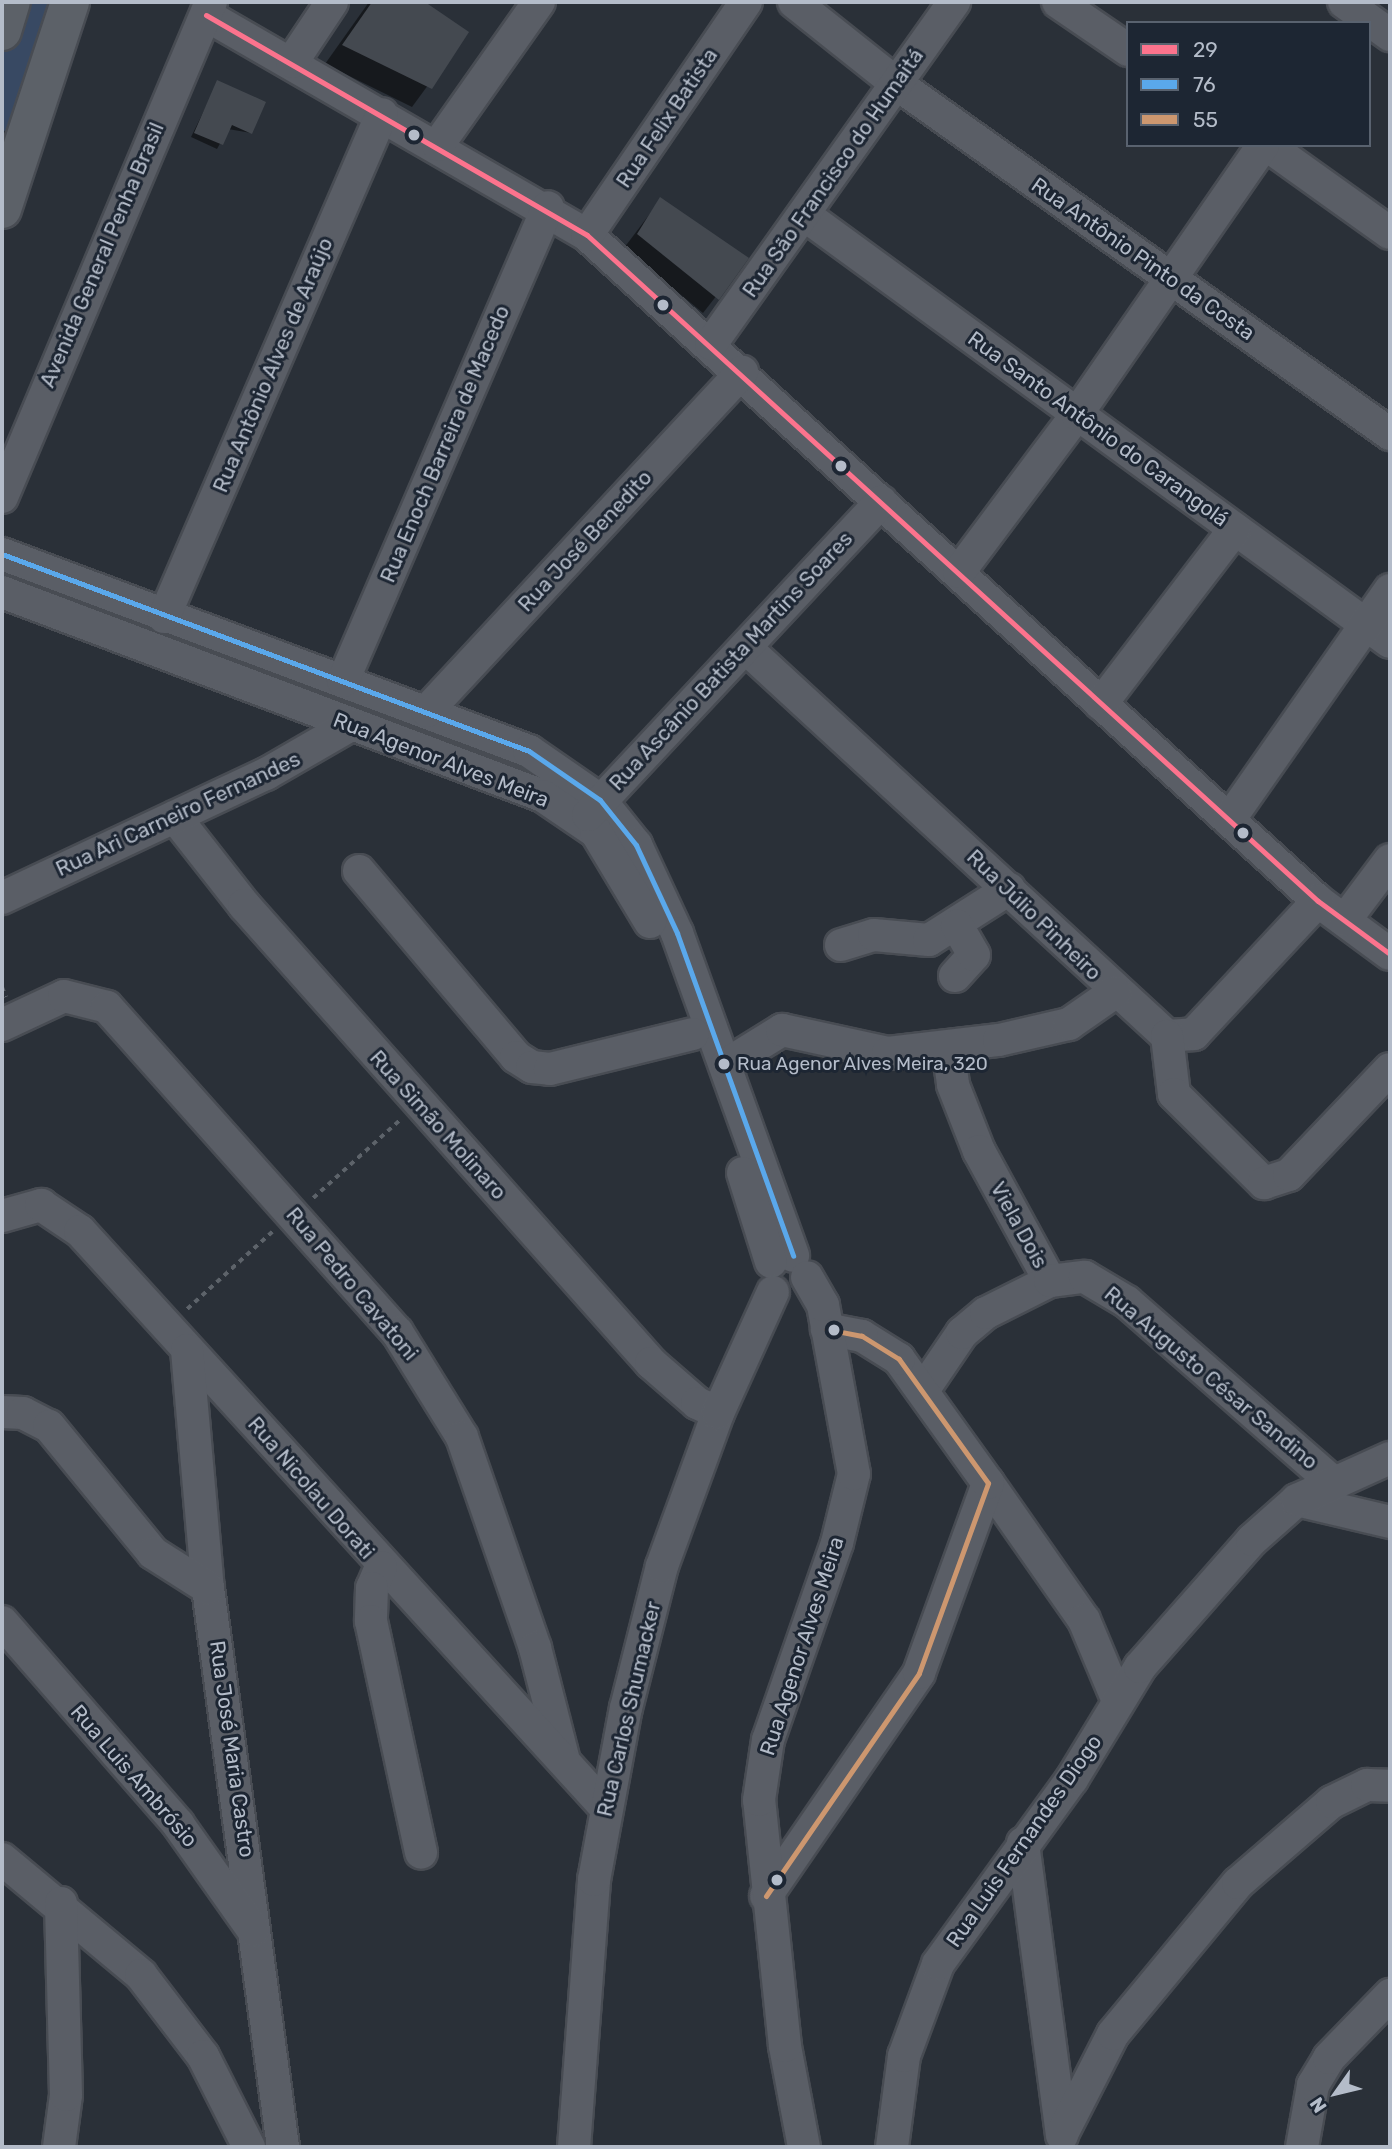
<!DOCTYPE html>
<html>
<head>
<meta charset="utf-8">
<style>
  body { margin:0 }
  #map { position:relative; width:1392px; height:2149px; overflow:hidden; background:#2a3038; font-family:Rubik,sans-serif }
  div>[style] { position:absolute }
  .shadow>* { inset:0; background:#0007 }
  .river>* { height:38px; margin:-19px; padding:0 19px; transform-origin:19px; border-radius:19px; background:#384963 }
  .building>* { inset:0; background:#444950 }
  .path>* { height:3.5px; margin-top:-1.75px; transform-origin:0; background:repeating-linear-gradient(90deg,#5d636a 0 5px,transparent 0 10px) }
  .roads { filter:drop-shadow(2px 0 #484c53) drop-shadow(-2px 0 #484c53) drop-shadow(0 2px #484c53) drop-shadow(0 -2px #484c53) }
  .minor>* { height:32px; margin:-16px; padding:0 16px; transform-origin:16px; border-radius:16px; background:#5a5e66 }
  .major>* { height:38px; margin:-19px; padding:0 19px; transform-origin:19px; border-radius:19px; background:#5c6168 }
  .bus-1>* { height:5px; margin:-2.5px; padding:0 2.5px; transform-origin:2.5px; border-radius:2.5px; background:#fc738d }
  .bus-2>* { height:5px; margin:-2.5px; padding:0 2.5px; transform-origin:2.5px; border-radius:2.5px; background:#5aa8eb }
  .bus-3>* { height:5px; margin:-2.5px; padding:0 2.5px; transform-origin:2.5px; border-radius:2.5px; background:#cd976f }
  .dots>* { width:19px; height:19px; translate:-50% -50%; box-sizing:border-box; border:4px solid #1d2633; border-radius:50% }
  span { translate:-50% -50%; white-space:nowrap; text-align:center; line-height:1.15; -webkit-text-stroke:6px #1d2633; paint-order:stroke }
  .bus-label { font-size:19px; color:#b4bcc9 }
  .left { translate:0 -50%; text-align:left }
  .street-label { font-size:21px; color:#b4bcc9 }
  .frame { position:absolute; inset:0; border:4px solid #b4bcc9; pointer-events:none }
  .legend { position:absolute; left:1126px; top:21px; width:245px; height:126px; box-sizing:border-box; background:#1d2633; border:2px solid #59626f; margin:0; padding:9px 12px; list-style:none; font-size:21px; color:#b4bcc9 }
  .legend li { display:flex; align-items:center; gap:14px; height:35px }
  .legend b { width:35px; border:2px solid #59626f }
  .north { position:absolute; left:1301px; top:2058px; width:70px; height:70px; -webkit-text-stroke:5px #1d2633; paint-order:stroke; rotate:236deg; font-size:19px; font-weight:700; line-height:28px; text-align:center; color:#b4bcc9 }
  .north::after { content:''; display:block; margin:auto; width:24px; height:32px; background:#b4bcc9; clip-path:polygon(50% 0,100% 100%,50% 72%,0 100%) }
</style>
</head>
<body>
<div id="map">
  <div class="shadow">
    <i style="clip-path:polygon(369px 2px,422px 2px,467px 32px,412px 107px,325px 64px)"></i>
    <i style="clip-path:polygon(218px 82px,251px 133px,228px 129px,217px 149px,191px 137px)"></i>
    <i style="clip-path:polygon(661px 199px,746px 258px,703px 313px,624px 248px)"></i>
  </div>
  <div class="river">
    <i style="left:2px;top:112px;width:117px;rotate:-70deg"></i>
  </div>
  <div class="building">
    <i style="clip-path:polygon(372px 2px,425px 2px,469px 32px,432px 89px,342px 45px)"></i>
    <i style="clip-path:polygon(217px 80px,266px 102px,252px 134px,232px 125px,223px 145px,194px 133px)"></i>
    <i style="clip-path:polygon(660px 197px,749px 258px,719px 300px,637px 234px)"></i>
  </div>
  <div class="path">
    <i style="left:2px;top:987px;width:11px;rotate:68deg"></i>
    <i style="left:313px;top:1198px;width:118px;rotate:-41.9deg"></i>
    <i style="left:187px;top:1309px;width:115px;rotate:-42.2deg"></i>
  </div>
  <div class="roads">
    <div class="minor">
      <i style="left:794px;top:2px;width:132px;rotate:38.5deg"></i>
      <i style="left:897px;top:84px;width:605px;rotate:35.37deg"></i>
      <i style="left:1058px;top:2px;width:85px;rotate:34.4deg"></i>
      <i style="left:1344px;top:2px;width:57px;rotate:35.7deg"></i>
      <i style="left:206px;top:15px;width:440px;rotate:30deg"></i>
      <i style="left:587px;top:235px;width:989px;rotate:42.34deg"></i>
      <i style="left:1318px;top:901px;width:89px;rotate:36.4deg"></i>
      <i style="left:292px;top:62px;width:72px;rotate:-56.3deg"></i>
      <i style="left:438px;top:145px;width:175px;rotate:-54.8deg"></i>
      <i style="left:1267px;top:145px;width:151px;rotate:35.6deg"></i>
      <i style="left:806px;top:216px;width:723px;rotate:36.11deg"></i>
      <i style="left:587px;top:235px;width:282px;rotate:-55.7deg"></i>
      <i style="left:711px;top:344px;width:420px;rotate:-54.6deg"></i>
      <i style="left:2px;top:497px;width:537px;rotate:-67.11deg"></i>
      <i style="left:2px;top:554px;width:563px;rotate:20.5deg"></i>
      <i style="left:529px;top:751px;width:86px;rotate:34.6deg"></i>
      <i style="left:600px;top:800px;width:58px;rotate:51.3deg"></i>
      <i style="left:636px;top:845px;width:97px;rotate:65deg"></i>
      <i style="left:677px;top:933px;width:343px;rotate:70.2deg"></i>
      <i style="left:959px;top:572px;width:197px;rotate:-53.2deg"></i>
      <i style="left:1077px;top:414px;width:327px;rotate:-55.3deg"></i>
      <i style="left:2px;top:592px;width:578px;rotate:20.66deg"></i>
      <i style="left:543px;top:796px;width:64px;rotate:34.2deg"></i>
      <i style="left:596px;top:832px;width:105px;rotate:59deg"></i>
      <i style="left:164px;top:617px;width:548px;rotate:-66.57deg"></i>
      <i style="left:747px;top:649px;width:571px;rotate:42.66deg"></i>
      <i style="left:1167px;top:1036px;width:27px;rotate:-4deg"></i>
      <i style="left:1194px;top:1034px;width:182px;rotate:-47deg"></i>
      <i style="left:343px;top:681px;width:516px;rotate:-66.61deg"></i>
      <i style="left:1101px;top:704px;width:220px;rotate:-52.6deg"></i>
      <i style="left:427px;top:711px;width:463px;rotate:-47.1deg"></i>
      <i style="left:588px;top:815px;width:429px;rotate:-46.9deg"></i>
      <i style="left:175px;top:817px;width:112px;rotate:51.9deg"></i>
      <i style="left:244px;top:905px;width:613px;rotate:48.37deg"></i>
      <i style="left:651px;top:1363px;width:61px;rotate:41deg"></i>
      <i style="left:697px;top:1403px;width:23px;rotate:25deg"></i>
      <i style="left:1229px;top:820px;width:281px;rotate:-55deg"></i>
      <i style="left:359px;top:871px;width:243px;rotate:49.8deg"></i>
      <i style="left:516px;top:1057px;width:19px;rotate:32deg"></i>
      <i style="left:532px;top:1067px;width:18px;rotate:6deg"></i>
      <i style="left:550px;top:1069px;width:147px;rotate:-13.8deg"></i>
      <i style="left:2px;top:898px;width:292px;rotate:-25.2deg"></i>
      <i style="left:266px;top:774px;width:98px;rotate:-30deg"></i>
      <i style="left:1345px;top:920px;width:75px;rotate:-53.1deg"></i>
      <i style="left:841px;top:945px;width:34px;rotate:-17deg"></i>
      <i style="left:874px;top:935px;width:55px;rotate:5.2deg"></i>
      <i style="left:929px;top:940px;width:95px;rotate:-32.5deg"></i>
      <i style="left:955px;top:976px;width:28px;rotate:-48deg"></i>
      <i style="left:974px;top:955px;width:34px;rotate:-120deg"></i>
      <i style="left:2px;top:1025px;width:68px;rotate:-25.1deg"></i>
      <i style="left:64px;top:996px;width:44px;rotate:14.3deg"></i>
      <i style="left:107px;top:1007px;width:436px;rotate:48.3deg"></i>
      <i style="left:397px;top:1332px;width:123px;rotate:58.2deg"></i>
      <i style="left:462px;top:1437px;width:223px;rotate:70.9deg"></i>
      <i style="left:535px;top:1648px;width:113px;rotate:75.6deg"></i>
      <i style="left:1167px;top:1036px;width:58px;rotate:83.1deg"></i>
      <i style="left:1174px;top:1094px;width:127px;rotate:44.7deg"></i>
      <i style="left:1264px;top:1183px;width:26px;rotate:-18deg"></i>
      <i style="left:1289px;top:1175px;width:146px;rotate:-46.4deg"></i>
      <i style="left:948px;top:1048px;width:37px;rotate:82deg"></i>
      <i style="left:953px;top:1085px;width:71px;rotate:68.5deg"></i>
      <i style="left:979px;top:1151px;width:148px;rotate:61.4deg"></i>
      <i style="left:727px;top:1064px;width:65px;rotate:-31.7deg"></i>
      <i style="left:782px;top:1030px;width:108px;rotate:12.2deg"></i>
      <i style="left:888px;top:1053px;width:112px;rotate:-6.7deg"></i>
      <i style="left:999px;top:1040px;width:72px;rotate:-12.9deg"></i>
      <i style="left:1069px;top:1024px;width:56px;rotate:-34.8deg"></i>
      <i style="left:743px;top:1173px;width:93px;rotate:72.5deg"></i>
      <i style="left:2px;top:1216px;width:41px;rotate:-15.8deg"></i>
      <i style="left:41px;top:1205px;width:47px;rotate:33.7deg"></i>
      <i style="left:80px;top:1231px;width:779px;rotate:47.65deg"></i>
      <i style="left:187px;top:1350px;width:239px;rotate:85deg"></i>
      <i style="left:208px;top:1588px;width:564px;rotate:82.36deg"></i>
      <i style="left:924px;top:1389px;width:68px;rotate:-55.8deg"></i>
      <i style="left:962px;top:1333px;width:31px;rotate:-40deg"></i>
      <i style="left:986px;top:1313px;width:72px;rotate:-26.6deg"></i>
      <i style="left:1050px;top:1281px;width:35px;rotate:-7deg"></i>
      <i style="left:1085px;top:1277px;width:49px;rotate:30.8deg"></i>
      <i style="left:1127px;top:1302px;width:270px;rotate:41.2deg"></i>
      <i style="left:2px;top:1412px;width:21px;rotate:3deg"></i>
      <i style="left:23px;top:1413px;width:29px;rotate:27deg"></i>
      <i style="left:49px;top:1426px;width:164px;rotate:50.7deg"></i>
      <i style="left:153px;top:1553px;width:65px;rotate:32.5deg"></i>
      <i style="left:988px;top:1483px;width:167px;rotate:55deg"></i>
      <i style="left:1084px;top:1620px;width:88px;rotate:67.2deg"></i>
      <i style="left:1297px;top:1500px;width:96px;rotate:13.3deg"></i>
      <i style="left:381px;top:1567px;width:23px;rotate:113deg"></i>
      <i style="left:372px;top:1588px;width:33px;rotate:92deg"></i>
      <i style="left:371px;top:1621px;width:237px;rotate:77.8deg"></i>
      <i style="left:2px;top:1622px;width:268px;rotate:48.9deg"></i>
      <i style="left:178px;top:1824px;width:130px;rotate:54.7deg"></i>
      <i style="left:1023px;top:1843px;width:295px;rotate:82.4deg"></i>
      <i style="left:2px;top:1859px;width:181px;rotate:39.8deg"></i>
      <i style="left:141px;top:1975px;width:102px;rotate:52.6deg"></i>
      <i style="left:203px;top:2056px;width:102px;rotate:63.2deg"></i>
      <i style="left:766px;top:1896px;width:270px;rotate:-55.5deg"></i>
      <i style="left:919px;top:1673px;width:202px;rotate:-70deg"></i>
      <i style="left:988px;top:1483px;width:153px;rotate:-125.7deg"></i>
      <i style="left:899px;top:1359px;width:44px;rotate:-148.1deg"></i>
      <i style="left:862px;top:1336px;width:36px;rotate:-169deg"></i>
      <i style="left:1062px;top:2134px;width:112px;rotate:-63deg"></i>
      <i style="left:1113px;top:2034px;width:196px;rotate:-50.4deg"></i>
      <i style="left:1238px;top:1883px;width:124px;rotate:-40.8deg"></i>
      <i style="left:1332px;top:1802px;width:39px;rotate:-26deg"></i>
      <i style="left:1367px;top:1785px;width:23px;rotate:2deg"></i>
      <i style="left:59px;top:2147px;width:52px;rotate:-82.3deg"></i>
      <i style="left:66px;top:2095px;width:192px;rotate:-91.5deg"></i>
      <i style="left:574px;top:2147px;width:268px;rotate:-85.7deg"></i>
      <i style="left:594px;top:1880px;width:175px;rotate:-79.5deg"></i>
      <i style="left:626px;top:1708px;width:146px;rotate:-75.8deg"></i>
      <i style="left:662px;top:1566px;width:163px;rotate:-69.9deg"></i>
      <i style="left:718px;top:1413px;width:133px;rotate:-65.6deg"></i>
      <i style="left:804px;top:2147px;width:103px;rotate:-100.7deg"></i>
      <i style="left:785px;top:2046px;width:247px;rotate:-96deg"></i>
      <i style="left:759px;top:1800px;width:61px;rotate:-81.5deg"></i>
      <i style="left:768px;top:1740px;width:209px;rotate:-70.7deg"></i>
      <i style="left:837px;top:1543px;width:71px;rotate:-76.2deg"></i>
      <i style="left:854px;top:1474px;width:172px;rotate:-100.4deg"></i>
      <i style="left:823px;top:1305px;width:32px;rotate:-120deg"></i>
      <i style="left:892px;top:2147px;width:92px;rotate:-82.5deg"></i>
      <i style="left:904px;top:2056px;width:98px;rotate:-69.7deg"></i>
      <i style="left:938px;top:1964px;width:228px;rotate:-54.1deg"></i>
      <i style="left:1072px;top:1779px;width:131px;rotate:-58.7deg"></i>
      <i style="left:1140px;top:1667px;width:169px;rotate:-48.6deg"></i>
      <i style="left:1252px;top:1540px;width:60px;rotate:-41.6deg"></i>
      <i style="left:1297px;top:1500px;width:102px;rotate:-24.3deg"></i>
      <i style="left:1302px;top:2147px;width:63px;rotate:-79.9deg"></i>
      <i style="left:1313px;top:2085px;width:31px;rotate:-59deg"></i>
      <i style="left:1329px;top:2058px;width:88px;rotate:-45.9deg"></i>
    </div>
    <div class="major">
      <i style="left:2px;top:31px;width:30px;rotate:-73deg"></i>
      <i style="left:2px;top:209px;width:218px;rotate:-71.8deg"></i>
    </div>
  </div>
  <div class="bus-1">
    <i style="left:206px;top:15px;width:440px;rotate:30deg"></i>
    <i style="left:587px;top:235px;width:989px;rotate:42.34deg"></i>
    <i style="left:1318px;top:901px;width:89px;rotate:36.4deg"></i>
  </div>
  <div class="bus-2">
    <i style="left:2px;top:554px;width:563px;rotate:20.5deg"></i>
    <i style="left:529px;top:751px;width:86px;rotate:34.6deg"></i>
    <i style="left:600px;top:800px;width:58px;rotate:51.3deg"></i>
    <i style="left:636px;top:845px;width:97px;rotate:65deg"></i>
    <i style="left:677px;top:933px;width:343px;rotate:70.2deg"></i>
  </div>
  <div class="bus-3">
    <i style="left:766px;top:1896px;width:270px;rotate:-55.5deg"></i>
    <i style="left:919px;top:1673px;width:202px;rotate:-70deg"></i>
    <i style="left:988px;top:1483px;width:153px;rotate:-125.7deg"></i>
    <i style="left:899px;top:1359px;width:44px;rotate:-148.1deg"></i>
    <i style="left:862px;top:1336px;width:36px;rotate:-169deg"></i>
  </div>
  <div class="dots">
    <i style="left:414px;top:135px;background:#b4bcc9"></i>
    <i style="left:663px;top:305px;background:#b4bcc9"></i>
    <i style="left:841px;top:466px;background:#b4bcc9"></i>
    <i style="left:1243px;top:833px;background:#b4bcc9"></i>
    <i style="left:724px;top:1064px;background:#b4bcc9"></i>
    <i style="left:834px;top:1330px;background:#b4bcc9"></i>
    <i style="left:777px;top:1880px;background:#b4bcc9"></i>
  </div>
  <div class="bus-label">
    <span class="left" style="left:737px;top:1064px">Rua Agenor Alves Meira, 320</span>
  </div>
  <div class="street-label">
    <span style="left:667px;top:118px;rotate:-56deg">Rua Felix Batista</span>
    <span style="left:833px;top:173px;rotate:-55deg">Rua São Francisco do Humaitá</span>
    <span style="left:102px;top:255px;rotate:-67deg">Avenida General Penha Brasil</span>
    <span style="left:1143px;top:259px;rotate:35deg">Rua Antônio Pinto da Costa</span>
    <span style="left:273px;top:365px;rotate:-67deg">Rua Antônio Alves de Araújo</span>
    <span style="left:1098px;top:429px;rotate:36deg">Rua Santo Antônio do Carangolá</span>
    <span style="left:445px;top:444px;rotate:-67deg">Rua Enoch Barreira de Macedo</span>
    <span style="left:585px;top:541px;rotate:-47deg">Rua José Benedito</span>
    <span style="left:731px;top:661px;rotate:-47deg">Rua Ascânio Batista Martins Soares</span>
    <span style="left:441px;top:760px;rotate:21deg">Rua Agenor Alves Meira</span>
    <span style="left:178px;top:814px;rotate:-25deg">Rua Ari Carneiro Fernandes</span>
    <span style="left:1034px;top:915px;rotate:44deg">Rua Júlio Pinheiro</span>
    <span style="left:438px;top:1125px;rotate:48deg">Rua Simão Molinaro</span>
    <span style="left:1019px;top:1225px;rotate:61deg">Viela Dois</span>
    <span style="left:352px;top:1284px;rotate:50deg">Rua Pedro Cavatoni</span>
    <span style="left:1211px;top:1378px;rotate:40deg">Rua Augusto César Sandino</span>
    <span style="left:311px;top:1488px;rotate:49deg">Rua Nicolau Dorati</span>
    <span style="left:802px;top:1646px;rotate:-72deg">Rua Agenor Alves Meira</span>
    <span style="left:629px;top:1709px;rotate:-77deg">Rua Carlos Shumacker</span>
    <span style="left:232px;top:1749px;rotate:82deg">Rua José Maria Castro</span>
    <span style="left:134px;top:1776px;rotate:49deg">Rua Luis Ambrósio</span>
    <span style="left:1024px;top:1841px;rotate:-55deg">Rua Luis Fernandes Diogo</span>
  </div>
  <div class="frame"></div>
  <ul class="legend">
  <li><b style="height:9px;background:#fc738d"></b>29</li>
  <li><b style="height:9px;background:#5aa8eb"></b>76</li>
  <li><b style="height:9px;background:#cd976f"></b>55</li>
  </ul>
  <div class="north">N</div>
</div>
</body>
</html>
